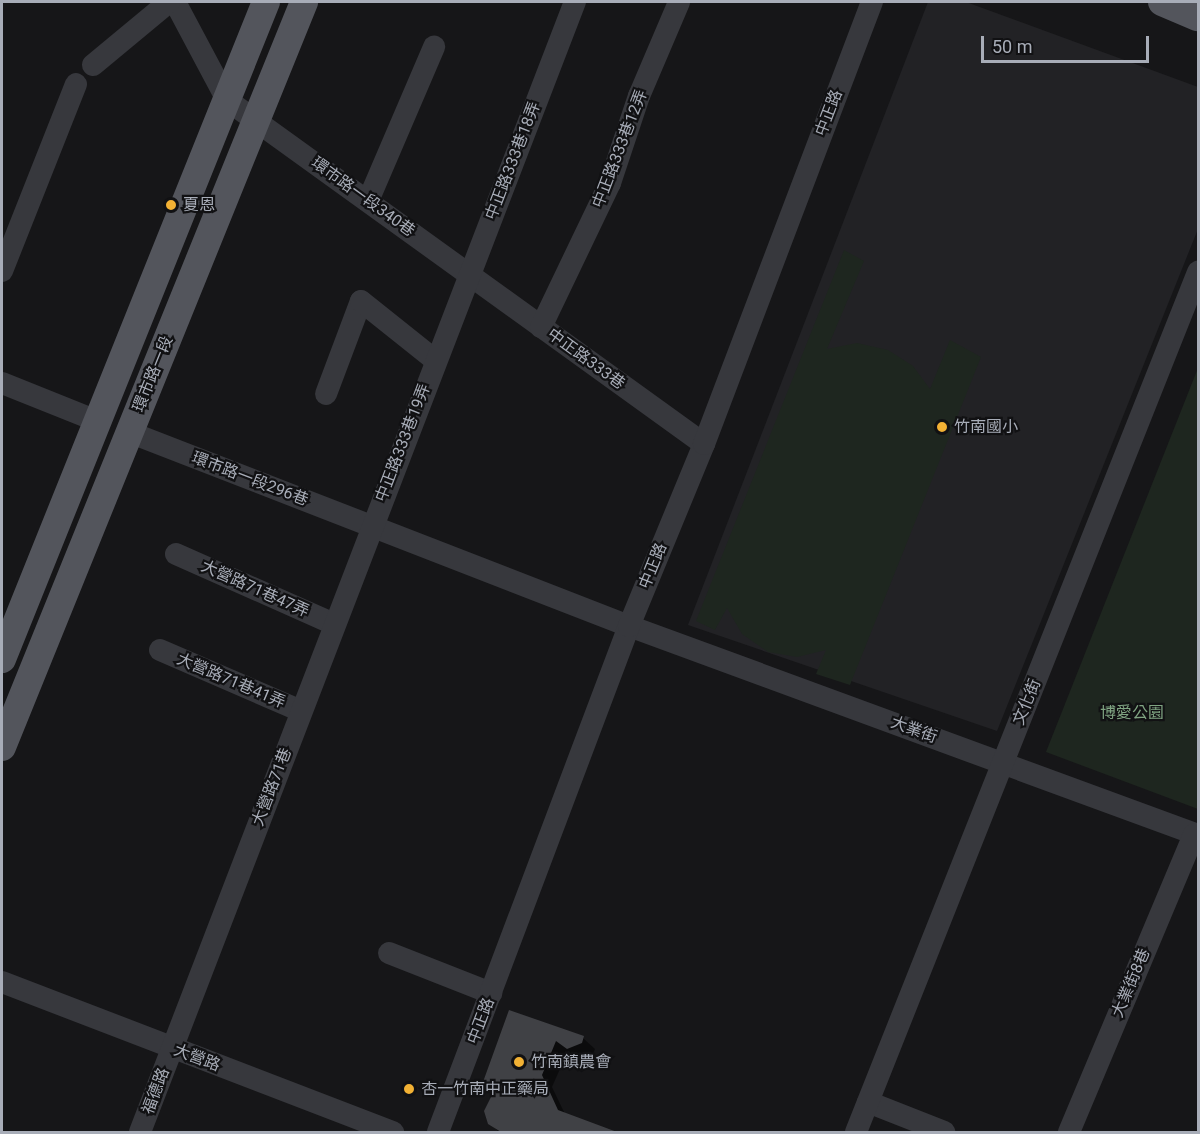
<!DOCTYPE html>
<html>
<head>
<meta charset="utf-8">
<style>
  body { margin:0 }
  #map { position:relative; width:1200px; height:1134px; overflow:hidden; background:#161618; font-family:Roboto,"Noto Sans TC",sans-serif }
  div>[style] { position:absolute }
  .built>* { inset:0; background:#222225 }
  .green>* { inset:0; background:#1e261f }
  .shadow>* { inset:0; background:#0007 }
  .building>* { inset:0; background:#404145 }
  .minor>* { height:22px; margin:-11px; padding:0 11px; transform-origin:11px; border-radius:11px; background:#37383d }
  .major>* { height:28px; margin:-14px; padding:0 14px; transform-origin:14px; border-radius:14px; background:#53555c }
  .dots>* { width:16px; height:16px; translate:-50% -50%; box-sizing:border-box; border:3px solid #111113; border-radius:50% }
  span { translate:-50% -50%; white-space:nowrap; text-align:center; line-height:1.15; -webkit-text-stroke:4.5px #111113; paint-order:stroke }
  .street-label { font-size:16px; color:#a8adb8 }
  .poi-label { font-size:16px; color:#a8adb8 }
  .left { translate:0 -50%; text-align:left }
  .park-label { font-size:16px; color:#7fa381 }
  .frame { position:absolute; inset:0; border:3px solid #a8adb8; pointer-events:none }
  .scale { position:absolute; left:981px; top:36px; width:168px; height:27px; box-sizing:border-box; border:3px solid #a8adb8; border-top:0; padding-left:8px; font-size:18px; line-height:21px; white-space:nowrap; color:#a8adb8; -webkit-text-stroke:4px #111113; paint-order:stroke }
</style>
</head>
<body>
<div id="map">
  <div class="built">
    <i style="clip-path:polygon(928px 2px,966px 2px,1198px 87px,1198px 229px,997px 731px,688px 625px)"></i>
  </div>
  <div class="green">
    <i style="clip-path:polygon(844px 250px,864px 261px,827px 349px,857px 343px,888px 350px,913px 366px,930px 389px,950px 340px,981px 357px,850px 685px,816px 674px,826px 650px,797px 657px,768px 652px,742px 634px,727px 608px,715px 630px,696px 621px)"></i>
    <i style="clip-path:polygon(1198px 368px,1198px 809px,1046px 752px)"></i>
  </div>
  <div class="shadow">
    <i style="clip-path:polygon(510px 1012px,583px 1038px,595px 1049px,593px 1054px,579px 1059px,568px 1051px,552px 1087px,565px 1114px,613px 1132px,499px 1132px,490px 1123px,495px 1092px,485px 1082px)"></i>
  </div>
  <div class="building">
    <i style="clip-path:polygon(509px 1010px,584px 1036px,582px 1043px,567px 1049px,556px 1041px,542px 1075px,558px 1110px,617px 1132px,501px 1132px,488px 1124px,484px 1111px,497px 1085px,483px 1082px)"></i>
  </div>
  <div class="minor">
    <i style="left:175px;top:2px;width:111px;rotate:62deg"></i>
    <i style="left:227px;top:100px;width:588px;rotate:35.8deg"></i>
    <i style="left:93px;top:65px;width:99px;rotate:-39.7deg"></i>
    <i style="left:368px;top:201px;width:168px;rotate:-66.8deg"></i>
    <i style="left:2px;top:271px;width:201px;rotate:-68.4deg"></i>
    <i style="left:541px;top:327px;width:160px;rotate:-64.4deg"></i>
    <i style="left:610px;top:183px;width:92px;rotate:-71.6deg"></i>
    <i style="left:639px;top:96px;width:102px;rotate:-66.9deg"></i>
    <i style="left:2px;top:383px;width:102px;rotate:21.8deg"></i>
    <i style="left:326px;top:394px;width:99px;rotate:-69.4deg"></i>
    <i style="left:361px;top:301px;width:95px;rotate:38.6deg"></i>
    <i style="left:129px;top:432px;width:536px;rotate:21.21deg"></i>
    <i style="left:629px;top:626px;width:606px;rotate:20.17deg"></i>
    <i style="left:176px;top:554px;width:173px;rotate:23.9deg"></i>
    <i style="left:160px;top:650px;width:154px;rotate:23.4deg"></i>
    <i style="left:389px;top:953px;width:110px;rotate:21.4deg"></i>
    <i style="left:2px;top:982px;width:419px;rotate:21deg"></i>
    <i style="left:868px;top:1102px;width:82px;rotate:21.5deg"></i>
    <i style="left:140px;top:1132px;width:1211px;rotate:-68.95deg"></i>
    <i style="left:438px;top:1132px;width:541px;rotate:-69.32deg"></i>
    <i style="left:629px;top:626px;width:197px;rotate:-67.6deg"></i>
    <i style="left:704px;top:444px;width:473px;rotate:-69.2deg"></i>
    <i style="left:856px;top:1132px;width:926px;rotate:-68.31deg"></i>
    <i style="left:1069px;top:1132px;width:323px;rotate:-67.2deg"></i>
  </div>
  <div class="major">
    <i style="left:1162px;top:2px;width:39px;rotate:23deg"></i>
    <i style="left:2px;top:659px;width:708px;rotate:-68.11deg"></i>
    <i style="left:2px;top:747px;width:804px;rotate:-67.93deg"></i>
  </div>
  <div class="dots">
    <i style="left:171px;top:205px;background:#f2b134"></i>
    <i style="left:942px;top:427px;background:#f2b134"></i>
    <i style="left:519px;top:1062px;background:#f2b134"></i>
    <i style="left:409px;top:1089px;background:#f2b134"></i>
  </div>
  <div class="street-label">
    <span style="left:829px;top:113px;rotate:-69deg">中正路</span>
    <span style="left:620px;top:149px;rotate:-69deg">中正路333巷12弄</span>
    <span style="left:513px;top:161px;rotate:-69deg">中正路333巷18弄</span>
    <span style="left:363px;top:197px;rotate:36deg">環市路一段340巷</span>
    <span style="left:586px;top:359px;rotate:36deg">中正路333巷</span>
    <span style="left:153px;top:374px;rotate:-68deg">環市路一段</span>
    <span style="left:403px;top:443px;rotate:-69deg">中正路333巷19弄</span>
    <span style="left:250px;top:479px;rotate:21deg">環市路一段296巷</span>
    <span style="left:653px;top:566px;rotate:-68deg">中正路</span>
    <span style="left:255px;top:589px;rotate:24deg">大營路71巷47弄</span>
    <span style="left:231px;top:681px;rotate:23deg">大營路71巷41弄</span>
    <span style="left:1027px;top:702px;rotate:-68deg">文化街</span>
    <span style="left:914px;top:730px;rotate:20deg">大業街</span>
    <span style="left:272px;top:787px;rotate:-69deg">大營路71巷</span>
    <span style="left:1131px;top:983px;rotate:-67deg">大業街8巷</span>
    <span style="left:481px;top:1021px;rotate:-69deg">中正路</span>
    <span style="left:197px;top:1058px;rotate:21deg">大營路</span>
    <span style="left:156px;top:1091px;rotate:-69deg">福德路</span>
  </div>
  <div class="poi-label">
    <span class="left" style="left:183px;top:205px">夏恩</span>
    <span class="left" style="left:954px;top:427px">竹南國小</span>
    <span class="left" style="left:531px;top:1062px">竹南鎮農會</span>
    <span class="left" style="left:421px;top:1089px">杏一竹南中正藥局</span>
  </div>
  <div class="park-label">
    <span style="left:1132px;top:713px">博愛公園</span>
  </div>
  <div class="frame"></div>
  <div class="scale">50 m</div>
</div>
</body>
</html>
